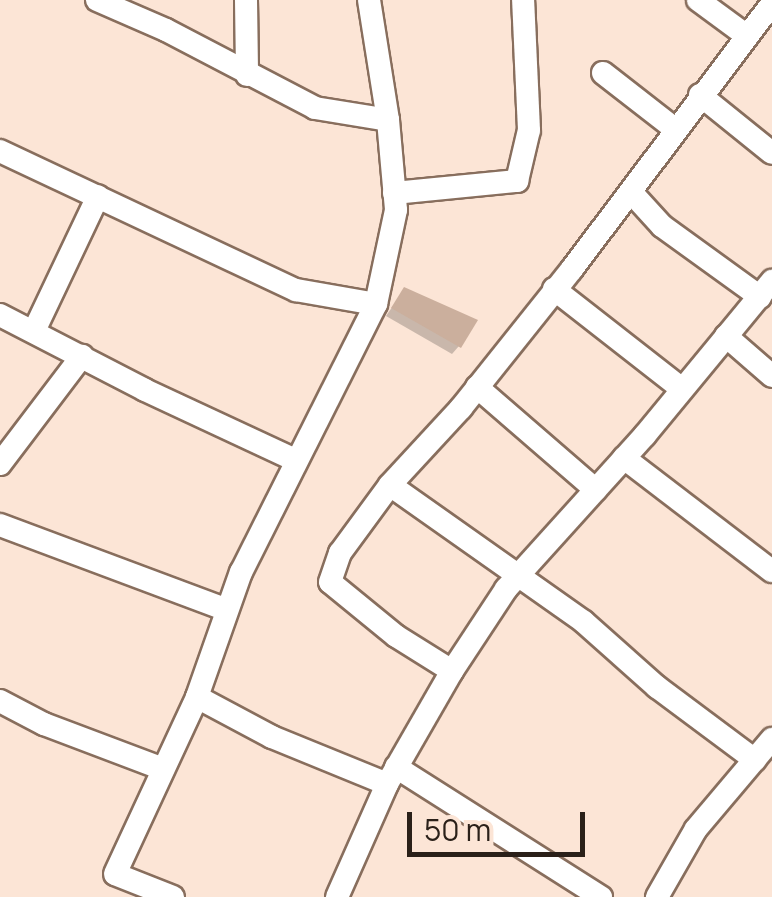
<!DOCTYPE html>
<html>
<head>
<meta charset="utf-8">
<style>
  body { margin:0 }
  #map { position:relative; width:772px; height:897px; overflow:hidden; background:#fce5d6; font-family:Manrope,sans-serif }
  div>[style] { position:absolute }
  .shadow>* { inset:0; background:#0003 }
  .building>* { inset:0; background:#cbaf9d }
  .roads { filter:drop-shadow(2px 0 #886e5d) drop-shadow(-2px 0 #886e5d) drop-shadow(0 2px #886e5d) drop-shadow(0 -2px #886e5d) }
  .street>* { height:22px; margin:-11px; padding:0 11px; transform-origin:11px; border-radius:11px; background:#fff }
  span { translate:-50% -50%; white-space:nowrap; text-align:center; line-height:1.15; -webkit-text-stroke:10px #fce5d6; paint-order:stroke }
  .scale { position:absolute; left:407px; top:812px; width:178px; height:45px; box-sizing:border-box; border:5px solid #2a2019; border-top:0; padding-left:12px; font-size:30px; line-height:35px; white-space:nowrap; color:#2a2019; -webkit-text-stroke:8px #fce5d6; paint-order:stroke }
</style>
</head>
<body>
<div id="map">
  <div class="shadow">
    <i style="clip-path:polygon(404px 290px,459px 346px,452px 354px,386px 316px)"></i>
  </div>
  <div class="building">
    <i style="clip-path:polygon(404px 287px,478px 320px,461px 348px,391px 308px)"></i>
  </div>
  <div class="roads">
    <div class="street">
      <i style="left:97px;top:0;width:75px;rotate:23.5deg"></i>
      <i style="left:166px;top:30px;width:168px;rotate:27.6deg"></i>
      <i style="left:315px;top:108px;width:74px;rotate:9.3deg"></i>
      <i style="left:246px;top:0;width:75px;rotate:89.2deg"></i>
      <i style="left:369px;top:0;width:121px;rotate:81deg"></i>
      <i style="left:388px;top:120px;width:90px;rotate:84.9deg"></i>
      <i style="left:396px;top:210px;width:96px;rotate:102deg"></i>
      <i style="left:376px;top:304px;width:300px;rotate:116.7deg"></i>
      <i style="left:241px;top:572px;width:133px;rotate:109.4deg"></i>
      <i style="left:197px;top:697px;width:85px;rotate:28.1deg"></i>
      <i style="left:272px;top:737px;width:124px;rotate:22.2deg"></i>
      <i style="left:698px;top:0;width:61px;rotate:36.3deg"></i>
      <i style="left:603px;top:73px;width:91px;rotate:37.9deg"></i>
      <i style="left:700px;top:95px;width:92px;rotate:38.9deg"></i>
      <i style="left:0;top:151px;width:327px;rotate:25.2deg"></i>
      <i style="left:296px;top:290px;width:81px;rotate:9.9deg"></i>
      <i style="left:631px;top:192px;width:46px;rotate:47.6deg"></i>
      <i style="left:662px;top:226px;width:121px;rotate:35.9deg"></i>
      <i style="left:394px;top:193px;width:124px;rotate:-5.6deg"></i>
      <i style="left:517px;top:181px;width:52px;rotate:-76.8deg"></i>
      <i style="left:529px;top:130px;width:130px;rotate:-92.6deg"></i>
      <i style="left:554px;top:289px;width:162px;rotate:38deg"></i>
      <i style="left:0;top:315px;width:163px;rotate:27.3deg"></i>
      <i style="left:145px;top:390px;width:166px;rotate:25deg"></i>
      <i style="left:34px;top:331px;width:149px;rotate:-64.6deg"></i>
      <i style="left:726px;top:336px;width:61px;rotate:41deg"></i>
      <i style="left:477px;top:387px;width:157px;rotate:40.9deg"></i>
      <i style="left:624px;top:458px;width:186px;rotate:37.4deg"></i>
      <i style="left:0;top:464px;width:136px;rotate:-52.8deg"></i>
      <i style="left:390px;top:485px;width:237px;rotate:35.2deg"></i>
      <i style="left:584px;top:622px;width:98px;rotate:41.7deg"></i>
      <i style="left:657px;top:687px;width:122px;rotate:36.7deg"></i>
      <i style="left:0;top:525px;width:242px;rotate:20.5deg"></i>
      <i style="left:452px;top:671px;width:66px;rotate:-148deg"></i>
      <i style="left:396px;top:636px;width:85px;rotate:-140.7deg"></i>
      <i style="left:330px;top:582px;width:31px;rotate:-71deg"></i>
      <i style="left:340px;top:553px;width:84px;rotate:-53.7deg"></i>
      <i style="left:390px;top:485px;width:105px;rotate:-47.3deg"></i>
      <i style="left:461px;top:408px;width:178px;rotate:-51.4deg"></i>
      <i style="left:572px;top:269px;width:332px;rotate:-53deg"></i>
      <i style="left:0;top:701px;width:50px;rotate:27.6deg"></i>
      <i style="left:44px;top:724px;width:127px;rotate:20.7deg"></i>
      <i style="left:396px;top:767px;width:243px;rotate:32.4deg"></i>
      <i style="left:173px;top:897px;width:62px;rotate:-158.4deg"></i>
      <i style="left:115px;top:874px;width:195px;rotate:-65.1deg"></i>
      <i style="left:337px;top:897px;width:124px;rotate:-66.1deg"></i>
      <i style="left:387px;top:784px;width:130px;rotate:-60.1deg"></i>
      <i style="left:452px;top:671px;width:98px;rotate:-56.6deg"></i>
      <i style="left:506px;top:589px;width:207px;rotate:-47.9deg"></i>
      <i style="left:645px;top:435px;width:200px;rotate:-50.5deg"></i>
      <i style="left:657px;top:897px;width:78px;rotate:-60.2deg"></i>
      <i style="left:696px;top:829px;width:118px;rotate:-49.8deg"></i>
    </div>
  </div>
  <div class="scale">50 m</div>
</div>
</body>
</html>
